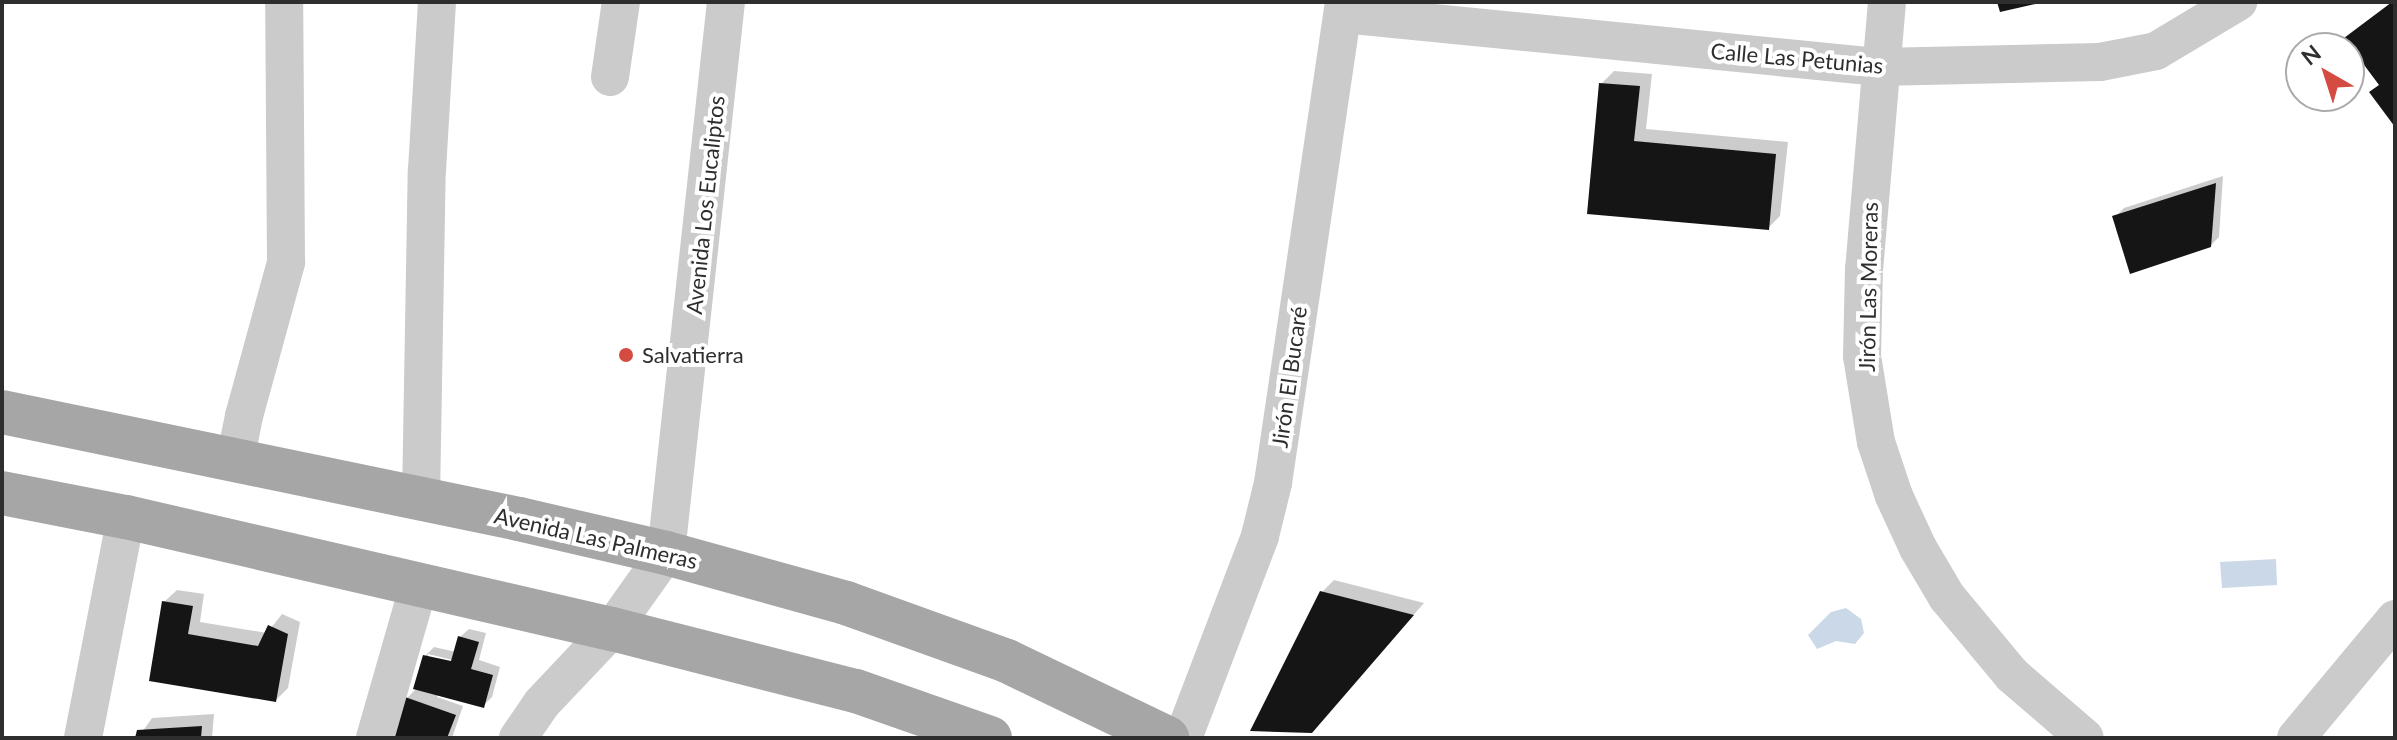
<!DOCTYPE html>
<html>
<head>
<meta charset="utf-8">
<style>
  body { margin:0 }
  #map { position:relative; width:2397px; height:740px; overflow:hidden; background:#fff; font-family:Lato,sans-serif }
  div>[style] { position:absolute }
  .water>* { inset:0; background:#cbd8e8 }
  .shadow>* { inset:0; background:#0003 }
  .building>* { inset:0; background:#151515 }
  .minor>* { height:38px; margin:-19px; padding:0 19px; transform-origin:19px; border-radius:19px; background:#cbcbcb }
  .major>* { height:44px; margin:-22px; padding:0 22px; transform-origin:22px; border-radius:22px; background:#a6a6a6 }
  .dots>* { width:22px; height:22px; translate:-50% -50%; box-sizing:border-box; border:4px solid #fff; border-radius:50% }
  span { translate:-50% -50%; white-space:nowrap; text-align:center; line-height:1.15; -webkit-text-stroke:8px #fff; paint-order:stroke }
  .street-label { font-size:22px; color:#2e2e2e }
  .poi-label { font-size:22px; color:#2e2e2e }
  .left { translate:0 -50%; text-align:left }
  .frame { position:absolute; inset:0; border:4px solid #2e2e2e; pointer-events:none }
  .north { position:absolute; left:2285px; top:32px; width:80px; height:80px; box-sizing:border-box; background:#fff; border:2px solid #ababab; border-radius:50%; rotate:321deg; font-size:22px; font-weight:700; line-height:32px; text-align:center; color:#2e2e2e }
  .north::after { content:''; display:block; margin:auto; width:28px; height:36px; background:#d44c41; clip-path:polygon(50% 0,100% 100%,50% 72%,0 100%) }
</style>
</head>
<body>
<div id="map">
  <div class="water">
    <i style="clip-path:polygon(2276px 559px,2277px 585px,2222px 588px,2220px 562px)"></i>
    <i style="clip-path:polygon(1846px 608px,1861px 619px,1864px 633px,1855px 644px,1836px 641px,1817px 649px,1808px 635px,1831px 612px)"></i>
  </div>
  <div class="shadow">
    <i style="clip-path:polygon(1614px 71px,1652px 74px,1646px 129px,1788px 142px,1780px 216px,1768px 228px,1589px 212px,1601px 84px)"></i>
    <i style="clip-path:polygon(2223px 176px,2219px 237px,2210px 246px,2115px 217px,2124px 208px)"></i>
    <i style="clip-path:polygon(1334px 580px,1424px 603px,1324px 717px,1322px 592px)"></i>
    <i style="clip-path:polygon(177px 590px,204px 594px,200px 622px,267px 633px,282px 614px,300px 622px,288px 688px,276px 700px,151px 679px,164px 602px)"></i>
    <i style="clip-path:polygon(evenodd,469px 629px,486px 633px,479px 660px,500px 667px,492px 697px,483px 706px,438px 694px,437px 697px,463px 706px,452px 738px,393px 738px,407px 698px,417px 688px,425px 656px,434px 647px,456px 652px,460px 637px,469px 629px,428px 654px,461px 662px,460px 666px,428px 658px,428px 654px)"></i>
    <i style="clip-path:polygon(214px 714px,212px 738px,138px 738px,152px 718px)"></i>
  </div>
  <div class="building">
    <i style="clip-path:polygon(1997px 2px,2040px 2px,2040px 3px,2000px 12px)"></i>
    <i style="clip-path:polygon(2392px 2px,2395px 2px,2395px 127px,2369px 92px,2379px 85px,2344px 38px)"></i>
    <i style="clip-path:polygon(1599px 83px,1640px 86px,1634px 141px,1776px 154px,1769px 230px,1587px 214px)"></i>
    <i style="clip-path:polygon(2216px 183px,2211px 247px,2130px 274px,2112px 216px)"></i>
    <i style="clip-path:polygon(1320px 591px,1414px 615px,1312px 733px,1250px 731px)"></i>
    <i style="clip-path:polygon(162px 601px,193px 606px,188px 634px,258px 646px,268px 625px,288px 634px,276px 702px,149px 681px)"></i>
    <i style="clip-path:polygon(458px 636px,479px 642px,471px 669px,493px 675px,484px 708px,413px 689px,423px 655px,451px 661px)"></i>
    <i style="clip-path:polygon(405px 697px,456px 715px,447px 738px,391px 738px)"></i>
    <i style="clip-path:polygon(202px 726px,201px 738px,135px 738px,137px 730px)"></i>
  </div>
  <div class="minor">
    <i style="left:1887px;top:2px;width:267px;rotate:94.9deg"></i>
    <i style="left:1864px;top:268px;width:88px;rotate:91.3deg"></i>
    <i style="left:1862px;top:356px;width:87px;rotate:80.8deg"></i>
    <i style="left:1876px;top:442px;width:57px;rotate:71.6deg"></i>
    <i style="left:1894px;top:496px;width:57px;rotate:65.2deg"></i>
    <i style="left:1918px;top:548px;width:57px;rotate:59.4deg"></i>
    <i style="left:1947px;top:597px;width:102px;rotate:50.2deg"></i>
    <i style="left:2012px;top:675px;width:96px;rotate:40.8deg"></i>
    <i style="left:1343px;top:14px;width:539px;rotate:5.65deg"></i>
    <i style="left:1879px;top:67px;width:221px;rotate:-1.3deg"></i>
    <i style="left:2100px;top:62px;width:57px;rotate:-11.1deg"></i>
    <i style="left:2156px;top:51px;width:96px;rotate:-30.9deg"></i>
    <i style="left:610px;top:77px;width:76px;rotate:-81.7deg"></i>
    <i style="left:235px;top:461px;width:46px;rotate:-78.7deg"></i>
    <i style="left:244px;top:416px;width:160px;rotate:-74.7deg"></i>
    <i style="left:286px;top:262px;width:258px;rotate:-90.4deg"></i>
    <i style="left:421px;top:499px;width:329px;rotate:-89deg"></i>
    <i style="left:427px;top:170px;width:168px;rotate:-86.6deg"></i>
    <i style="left:83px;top:738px;width:225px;rotate:-79deg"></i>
    <i style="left:375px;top:738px;width:159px;rotate:-74deg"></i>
    <i style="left:518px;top:738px;width:42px;rotate:-55.6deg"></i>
    <i style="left:542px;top:703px;width:102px;rotate:-46.6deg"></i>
    <i style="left:612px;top:629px;width:93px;rotate:-54.6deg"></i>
    <i style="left:666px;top:553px;width:554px;rotate:-83.79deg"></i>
    <i style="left:1183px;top:738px;width:216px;rotate:-69.1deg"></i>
    <i style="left:1260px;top:536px;width:55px;rotate:-76.2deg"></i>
    <i style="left:1273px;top:483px;width:486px;rotate:-81.6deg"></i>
    <i style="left:2296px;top:738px;width:155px;rotate:-50.2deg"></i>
  </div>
  <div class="major">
    <i style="left:2px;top:412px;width:528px;rotate:11.69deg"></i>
    <i style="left:519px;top:519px;width:151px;rotate:13deg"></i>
    <i style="left:666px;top:553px;width:187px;rotate:15.5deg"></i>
    <i style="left:846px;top:603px;width:171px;rotate:19.8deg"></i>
    <i style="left:1007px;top:661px;width:178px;rotate:25.7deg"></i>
    <i style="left:2px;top:493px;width:126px;rotate:11deg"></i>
    <i style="left:126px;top:517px;width:499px;rotate:13deg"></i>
    <i style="left:612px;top:629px;width:252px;rotate:14.3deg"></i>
    <i style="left:856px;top:691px;width:142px;rotate:19.3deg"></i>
  </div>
  <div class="dots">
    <i style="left:626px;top:355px;background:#d44c41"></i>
  </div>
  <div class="street-label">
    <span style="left:1797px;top:58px;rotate:5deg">Calle Las Petunias</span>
    <span style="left:705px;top:205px;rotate:-84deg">Avenida Los Eucaliptos</span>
    <span style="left:1868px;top:287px;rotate:-89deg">Jirón Las Moreras</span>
    <span style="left:1289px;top:377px;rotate:-82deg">Jirón El Bucaré</span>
    <span style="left:596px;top:538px;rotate:13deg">Avenida Las Palmeras</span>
  </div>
  <div class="poi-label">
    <span class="left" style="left:642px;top:355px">Salvatierra</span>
  </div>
  <div class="frame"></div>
  <div class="north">N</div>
</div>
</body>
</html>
